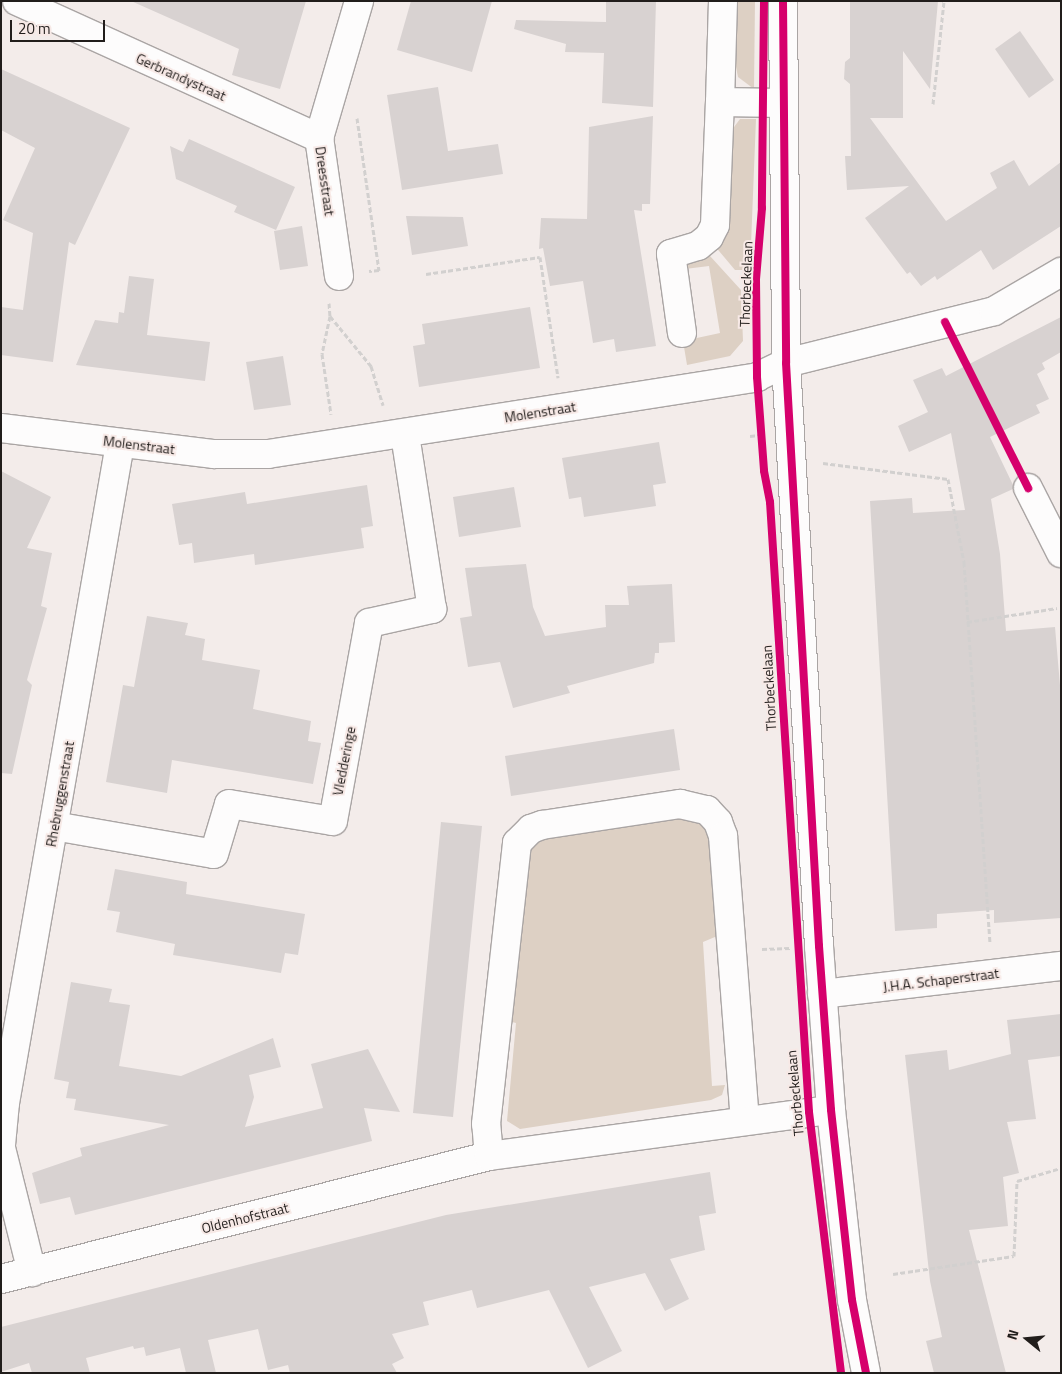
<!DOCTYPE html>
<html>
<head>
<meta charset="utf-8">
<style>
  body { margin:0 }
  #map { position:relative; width:1062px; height:1374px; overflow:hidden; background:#f3ecea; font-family:"Titillium Web",sans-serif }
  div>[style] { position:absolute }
  .green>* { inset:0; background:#ddd0c4 }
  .building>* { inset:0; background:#d8d2d1 }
  .path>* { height:3px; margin-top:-1.5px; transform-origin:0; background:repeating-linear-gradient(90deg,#d2d0cf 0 5px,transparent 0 7.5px) }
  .roads { filter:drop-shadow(1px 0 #aaa5a4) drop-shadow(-1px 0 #aaa5a4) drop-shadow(0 1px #aaa5a4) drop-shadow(0 -1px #aaa5a4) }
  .street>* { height:28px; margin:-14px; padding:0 14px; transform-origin:14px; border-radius:14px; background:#fdfcfc }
  .secondary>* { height:28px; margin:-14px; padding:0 14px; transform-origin:14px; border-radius:14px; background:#fdfcfc }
  .cycleway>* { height:8px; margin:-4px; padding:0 4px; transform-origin:4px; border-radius:4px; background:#d6006c }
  span { translate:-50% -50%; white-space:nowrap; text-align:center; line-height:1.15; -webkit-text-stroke:4px #f7e9e6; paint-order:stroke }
  .street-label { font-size:14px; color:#211d1b }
  .frame { position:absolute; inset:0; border:2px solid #211d1b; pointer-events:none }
  .north { position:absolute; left:1002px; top:1314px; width:50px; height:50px; -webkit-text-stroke:4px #f7e9e6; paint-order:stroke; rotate:287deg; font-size:14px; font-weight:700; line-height:20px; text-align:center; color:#211d1b }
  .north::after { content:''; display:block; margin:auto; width:18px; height:22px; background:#211d1b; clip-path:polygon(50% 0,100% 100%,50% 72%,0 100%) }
  .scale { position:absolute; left:10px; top:20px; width:95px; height:22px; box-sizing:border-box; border:2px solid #211d1b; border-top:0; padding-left:6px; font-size:15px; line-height:18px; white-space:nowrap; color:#211d1b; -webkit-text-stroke:4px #f7e9e6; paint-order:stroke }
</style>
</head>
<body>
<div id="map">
  <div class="green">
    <i style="clip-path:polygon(736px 1px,755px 1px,754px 89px,738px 77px,736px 67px)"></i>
    <i style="clip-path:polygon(740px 119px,756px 119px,750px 270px,735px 270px,714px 245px,726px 235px,731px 131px)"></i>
    <i style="clip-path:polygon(710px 256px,741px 290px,743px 341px,730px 356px,687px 365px,683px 341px,720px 333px,709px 266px,685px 269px,684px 262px)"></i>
    <i style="clip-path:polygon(684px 811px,709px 821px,722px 934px,703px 942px,712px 1086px,725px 1085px,722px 1095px,711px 1100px,520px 1129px,507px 1121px,516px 1023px,504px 1020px,530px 840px)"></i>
  </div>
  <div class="building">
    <i style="clip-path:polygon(131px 1px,306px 1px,280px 89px,232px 75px,239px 49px)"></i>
    <i style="clip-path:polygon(411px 1px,492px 1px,472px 72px,397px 50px)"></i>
    <i style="clip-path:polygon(606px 1px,656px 1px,653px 107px,602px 103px,604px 53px,565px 52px,566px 44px,514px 29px,516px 20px,606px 22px)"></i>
    <i style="clip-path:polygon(850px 1px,938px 1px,930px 89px,903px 51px,903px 118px,870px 118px,946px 221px,997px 188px,990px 173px,1014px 160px,1029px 186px,1061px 162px,1061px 226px,993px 270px,981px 250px,937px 280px,935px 276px,921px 286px,910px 272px,907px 274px,865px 218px,909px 186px,847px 190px,845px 156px,851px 156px,850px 84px,844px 79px,845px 62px,850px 58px)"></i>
    <i style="clip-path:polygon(1020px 31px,1054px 80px,1029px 98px,995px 49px)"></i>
    <i style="clip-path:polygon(1px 69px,130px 128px,75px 245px,69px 242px,53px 362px,1px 355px,1px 307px,23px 310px,33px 233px,3px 220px,35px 148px,1px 130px)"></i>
    <i style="clip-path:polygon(438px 87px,448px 151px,498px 144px,503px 174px,402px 190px,387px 95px)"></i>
    <i style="clip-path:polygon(653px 116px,650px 204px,642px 204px,642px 211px,634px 210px,656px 346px,616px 352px,614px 339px,593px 343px,583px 281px,550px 286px,543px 248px,539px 249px,541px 218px,587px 219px,589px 127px)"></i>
    <i style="clip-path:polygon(189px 139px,295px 187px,276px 230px,234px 212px,237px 206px,176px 179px,170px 146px,183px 152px)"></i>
    <i style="clip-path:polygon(406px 216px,463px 217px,468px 246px,412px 255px)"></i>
    <i style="clip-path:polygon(302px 226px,308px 266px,280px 270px,274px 231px)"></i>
    <i style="clip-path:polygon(129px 276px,154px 279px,147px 335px,210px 342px,205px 381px,76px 365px,95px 320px,118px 323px,119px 312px,124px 313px)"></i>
    <i style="clip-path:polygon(530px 307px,540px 368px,419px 387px,413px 346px,425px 344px,422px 324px)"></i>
    <i style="clip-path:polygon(1061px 317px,1061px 352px,1042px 363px,1045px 369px,1037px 374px,1049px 399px,1036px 405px,1040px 413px,990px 437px,1013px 485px,1013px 489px,991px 499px,1000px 554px,1006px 631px,1055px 627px,1061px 697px,1061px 918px,994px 923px,994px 910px,937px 914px,937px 928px,895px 931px,870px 501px,912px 498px,913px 513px,965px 510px,951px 433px,909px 452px,898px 426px,928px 412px,913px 380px,942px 368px,946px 376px)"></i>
    <i style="clip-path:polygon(283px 356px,291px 405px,254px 410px,246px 362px)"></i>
    <i style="clip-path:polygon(659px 442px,666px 483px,653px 485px,656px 506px,584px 517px,581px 497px,569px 499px,562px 458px)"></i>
    <i style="clip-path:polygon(1px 471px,51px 497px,27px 548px,52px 553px,41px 606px,47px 608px,27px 680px,32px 685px,12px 774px,1px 773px)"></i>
    <i style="clip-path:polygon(367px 485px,373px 526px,361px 528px,364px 548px,255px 565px,254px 554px,194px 563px,192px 543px,179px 545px,172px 504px,245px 492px,247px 504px)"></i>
    <i style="clip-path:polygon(514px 487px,521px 527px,459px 537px,453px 497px)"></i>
    <i style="clip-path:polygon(526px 564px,533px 607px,545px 636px,606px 627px,605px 605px,629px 605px,627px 586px,672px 584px,675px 642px,659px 643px,659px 653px,655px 653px,654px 663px,567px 686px,570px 693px,513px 708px,500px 662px,468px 667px,460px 618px,472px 616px,465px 568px)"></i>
    <i style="clip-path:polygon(147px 616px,188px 623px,185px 635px,205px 639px,202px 660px,260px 670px,253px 709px,311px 721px,308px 741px,321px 743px,313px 784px,172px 760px,167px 793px,106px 782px,123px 685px,134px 687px)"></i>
    <i style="clip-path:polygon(674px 729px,680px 770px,511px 796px,505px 756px)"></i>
    <i style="clip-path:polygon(441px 822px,482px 826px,453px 1117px,413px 1113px)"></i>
    <i style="clip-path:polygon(115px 869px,187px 882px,186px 894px,305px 914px,298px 955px,285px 953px,281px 973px,173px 955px,175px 944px,116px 932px,120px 912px,107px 910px)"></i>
    <i style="clip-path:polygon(71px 982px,112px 989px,109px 1002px,130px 1005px,119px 1066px,181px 1076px,273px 1038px,281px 1067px,249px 1075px,254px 1097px,245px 1127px,323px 1108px,311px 1064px,368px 1049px,400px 1112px,364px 1108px,372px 1141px,75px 1215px,70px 1197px,40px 1204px,32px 1173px,82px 1156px,80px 1148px,169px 1125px,74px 1110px,76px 1099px,66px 1098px,69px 1082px,54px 1079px)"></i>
    <i style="clip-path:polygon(1061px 1014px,1061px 1056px,1028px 1060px,1036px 1119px,1007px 1122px,1019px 1173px,1003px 1177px,1008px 1226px,969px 1230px,1006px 1373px,934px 1373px,926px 1341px,942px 1337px,930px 1281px,905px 1055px,947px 1050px,949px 1070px,1011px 1054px,1007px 1020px)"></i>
    <i style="clip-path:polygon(710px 1172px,716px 1213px,699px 1216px,705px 1250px,670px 1259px,689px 1299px,665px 1311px,645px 1273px,589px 1287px,622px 1351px,588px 1368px,549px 1290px,477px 1308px,472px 1290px,423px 1302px,429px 1325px,392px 1334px,404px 1358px,392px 1364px,397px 1373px,290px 1373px,288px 1365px,268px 1370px,258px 1329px,208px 1340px,216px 1373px,186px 1373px,180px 1348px,146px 1356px,144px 1347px,134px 1349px,133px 1346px,86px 1358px,90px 1373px,32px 1373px,29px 1363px,1px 1372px,1px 1327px,446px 1215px)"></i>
  </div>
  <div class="path">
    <i style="left:933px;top:104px;width:104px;rotate:-83.9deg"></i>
    <i style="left:357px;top:118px;width:154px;rotate:81.8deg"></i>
    <i style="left:379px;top:270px;width:10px;rotate:174deg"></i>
    <i style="left:426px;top:274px;width:115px;rotate:-8.5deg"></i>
    <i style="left:540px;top:257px;width:122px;rotate:81.5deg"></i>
    <i style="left:329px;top:303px;width:13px;rotate:86deg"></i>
    <i style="left:330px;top:316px;width:65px;rotate:50.6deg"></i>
    <i style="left:371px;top:366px;width:41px;rotate:72.9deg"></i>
    <i style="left:330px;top:316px;width:39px;rotate:102deg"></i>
    <i style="left:322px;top:354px;width:61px;rotate:81.5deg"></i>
    <i style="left:750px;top:436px;width:9px;rotate:-6deg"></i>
    <i style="left:823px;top:463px;width:126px;rotate:7.3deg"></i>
    <i style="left:948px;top:479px;width:85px;rotate:79.1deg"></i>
    <i style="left:964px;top:562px;width:382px;rotate:86.1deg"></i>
    <i style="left:967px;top:622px;width:91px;rotate:-8.8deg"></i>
    <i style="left:762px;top:949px;width:28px;rotate:-2deg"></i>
    <i style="left:893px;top:1274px;width:122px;rotate:-8.5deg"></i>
    <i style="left:1014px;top:1256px;width:75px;rotate:-87.7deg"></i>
    <i style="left:1017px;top:1181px;width:46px;rotate:-16.5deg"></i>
  </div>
  <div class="roads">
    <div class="street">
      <i style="left:17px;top:1px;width:332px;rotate:24.4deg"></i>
      <i style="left:723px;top:1px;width:101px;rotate:91.7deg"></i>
      <i style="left:720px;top:102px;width:62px;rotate:0.9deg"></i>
      <i style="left:339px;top:276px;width:139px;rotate:-98.2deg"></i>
      <i style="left:319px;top:138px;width:143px;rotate:-73.7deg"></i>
      <i style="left:682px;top:333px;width:80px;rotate:-97.9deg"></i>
      <i style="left:671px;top:254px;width:28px;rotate:-17deg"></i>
      <i style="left:698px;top:246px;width:14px;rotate:-39deg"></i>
      <i style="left:709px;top:237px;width:13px;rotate:-63deg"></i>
      <i style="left:715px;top:225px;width:123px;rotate:-87.7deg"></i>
      <i style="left:786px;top:363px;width:214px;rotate:-14deg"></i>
      <i style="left:994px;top:311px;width:78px;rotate:-30.2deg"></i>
      <i style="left:1028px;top:488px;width:73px;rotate:63.1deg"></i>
      <i style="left:54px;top:826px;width:162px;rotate:9.9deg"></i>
      <i style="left:214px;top:854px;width:52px;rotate:-73.3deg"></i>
      <i style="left:229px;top:804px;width:105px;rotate:9.3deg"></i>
      <i style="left:333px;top:821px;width:201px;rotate:-79.7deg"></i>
      <i style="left:369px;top:623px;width:65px;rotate:-12.5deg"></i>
      <i style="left:432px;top:609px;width:177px;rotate:-98.8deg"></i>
      <i style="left:822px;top:994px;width:241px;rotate:-6.7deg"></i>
      <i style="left:1px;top:1145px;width:42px;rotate:-84.6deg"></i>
      <i style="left:5px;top:1103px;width:669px;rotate:-80.1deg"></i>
      <i style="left:1px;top:1148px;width:128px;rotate:76deg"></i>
      <i style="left:489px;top:1156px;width:32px;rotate:-95deg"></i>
      <i style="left:486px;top:1124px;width:283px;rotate:-83.7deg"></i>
      <i style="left:517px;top:843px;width:20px;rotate:-45deg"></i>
      <i style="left:531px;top:829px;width:12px;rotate:-20deg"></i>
      <i style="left:542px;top:825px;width:140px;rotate:-8.7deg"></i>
      <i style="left:680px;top:804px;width:28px;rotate:13deg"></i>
      <i style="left:707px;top:810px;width:16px;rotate:47deg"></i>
      <i style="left:718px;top:822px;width:15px;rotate:70deg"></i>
      <i style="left:723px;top:836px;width:284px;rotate:85.6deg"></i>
      <i style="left:1px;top:1279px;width:503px;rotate:-14.15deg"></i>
      <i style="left:489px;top:1156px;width:345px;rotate:-7.7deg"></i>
    </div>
    <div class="secondary">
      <i style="left:783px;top:1px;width:362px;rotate:89.5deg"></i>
      <i style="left:786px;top:363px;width:584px;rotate:86.76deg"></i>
      <i style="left:819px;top:946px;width:164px;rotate:85.8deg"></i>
      <i style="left:831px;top:1110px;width:191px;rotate:83.7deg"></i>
      <i style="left:852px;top:1300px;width:74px;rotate:79.1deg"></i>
      <i style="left:1px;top:428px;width:215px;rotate:7deg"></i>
      <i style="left:214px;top:454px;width:54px"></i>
      <i style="left:268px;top:454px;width:495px;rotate:-8.9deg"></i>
      <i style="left:757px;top:377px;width:32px;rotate:-26deg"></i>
    </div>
  </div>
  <div class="cycleway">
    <i style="left:764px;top:1px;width:207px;rotate:90.6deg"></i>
    <i style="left:762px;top:208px;width:71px;rotate:94.8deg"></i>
    <i style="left:756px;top:279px;width:98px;rotate:89.4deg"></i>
    <i style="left:757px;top:377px;width:94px;rotate:85.7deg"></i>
    <i style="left:764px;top:471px;width:32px;rotate:79deg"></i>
    <i style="left:770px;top:502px;width:611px;rotate:86.34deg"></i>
    <i style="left:809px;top:1112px;width:263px;rotate:83deg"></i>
    <i style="left:783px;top:1px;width:362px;rotate:89.5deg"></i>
    <i style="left:786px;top:363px;width:584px;rotate:86.76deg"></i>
    <i style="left:819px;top:946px;width:164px;rotate:85.8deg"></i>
    <i style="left:831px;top:1110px;width:191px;rotate:83.7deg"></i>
    <i style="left:852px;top:1300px;width:74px;rotate:79.1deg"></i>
    <i style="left:945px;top:322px;width:186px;rotate:63.4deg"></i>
  </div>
  <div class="street-label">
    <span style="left:181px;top:77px;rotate:24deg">Gerbrandystraat</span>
    <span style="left:325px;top:181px;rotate:82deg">Dreesstraat</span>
    <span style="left:746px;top:284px;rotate:-88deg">Thorbeckelaan</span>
    <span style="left:540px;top:412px;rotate:-9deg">Molenstraat</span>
    <span style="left:139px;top:445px;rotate:7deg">Molenstraat</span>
    <span style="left:769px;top:688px;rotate:-93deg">Thorbeckelaan</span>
    <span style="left:344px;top:761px;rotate:-79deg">Vledderinge</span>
    <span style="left:60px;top:794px;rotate:-80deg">Rhebruggenstraat</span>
    <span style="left:941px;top:980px;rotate:-7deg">J.H.A. Schaperstraat</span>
    <span style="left:795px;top:1093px;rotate:-95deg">Thorbeckelaan</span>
    <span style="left:245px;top:1218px;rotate:-14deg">Oldenhofstraat</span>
  </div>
  <div class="frame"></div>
  <div class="north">N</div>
  <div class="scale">20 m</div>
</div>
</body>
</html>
